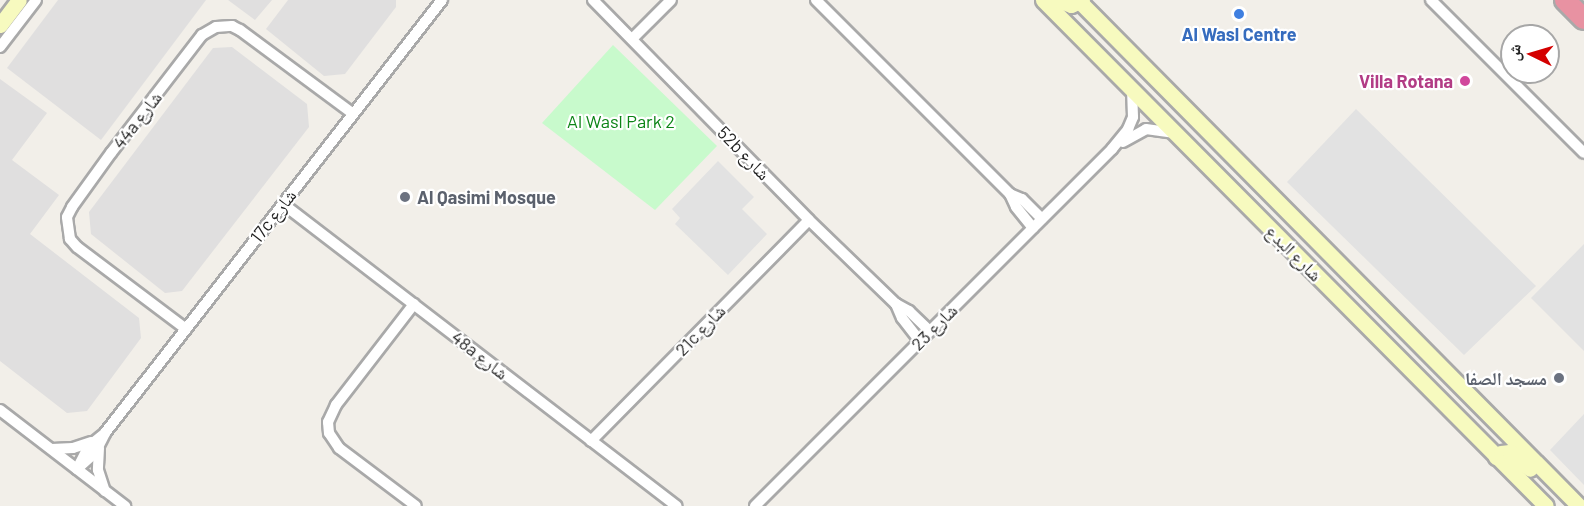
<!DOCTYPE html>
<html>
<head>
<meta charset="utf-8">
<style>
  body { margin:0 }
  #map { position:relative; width:1584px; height:506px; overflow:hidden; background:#f2efe9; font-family:Barlow,"Noto Naskh Arabic",sans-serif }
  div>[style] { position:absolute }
  .residential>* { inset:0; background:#e0dfdf }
  .park>* { inset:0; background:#c8facc }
  .parking>* { inset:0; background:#e2e2e2 }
  .roads { filter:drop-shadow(2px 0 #a9a9a9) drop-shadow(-2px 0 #a9a9a9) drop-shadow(0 2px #a9a9a9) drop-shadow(0 -2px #a9a9a9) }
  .street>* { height:10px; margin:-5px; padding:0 5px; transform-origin:5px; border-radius:5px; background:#fff }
  .secondary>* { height:15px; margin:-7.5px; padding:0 7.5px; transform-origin:7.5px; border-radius:7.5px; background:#f7fabf }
  .highway>* { height:20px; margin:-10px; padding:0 10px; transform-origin:10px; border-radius:10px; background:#e892a2 }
  .dots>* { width:16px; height:16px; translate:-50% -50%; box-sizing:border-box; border:3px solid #fff; border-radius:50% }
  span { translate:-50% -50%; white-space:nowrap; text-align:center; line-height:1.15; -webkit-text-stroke:4.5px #fff; paint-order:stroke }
  .shop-label { font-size:18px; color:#366cbe; font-weight:700 }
  .hotel-label { font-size:18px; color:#b23c85; font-weight:700 }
  .right { translate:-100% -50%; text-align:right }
  .street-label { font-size:18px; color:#222 }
  .park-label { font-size:18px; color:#0c8416 }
  .worship-label { font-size:18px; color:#5b616d; font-weight:700 }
  .left { translate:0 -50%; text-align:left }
  .north { position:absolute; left:1500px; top:24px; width:60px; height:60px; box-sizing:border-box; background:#fff; border:2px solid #a7a7a7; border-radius:50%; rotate:275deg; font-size:16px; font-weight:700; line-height:24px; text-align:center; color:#222 }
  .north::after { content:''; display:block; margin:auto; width:21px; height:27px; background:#d40000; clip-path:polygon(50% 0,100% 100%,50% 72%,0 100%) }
</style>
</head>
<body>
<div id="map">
  <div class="residential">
    <i style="clip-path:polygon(58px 0,206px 0,101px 140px,7px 68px)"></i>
    <i style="clip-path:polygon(228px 0,272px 0,255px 20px)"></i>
    <i style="clip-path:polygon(288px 0,396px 0,396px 7px,345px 74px,324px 76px,266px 29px)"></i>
    <i style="clip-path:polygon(232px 47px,307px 104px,309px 127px,182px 291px,165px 293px,91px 234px,89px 212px,213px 48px)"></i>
    <i style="clip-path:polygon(0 79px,47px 113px,12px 160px,59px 195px,30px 234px,139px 318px,141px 338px,87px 411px,67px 413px,0 361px)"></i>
  </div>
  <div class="park">
    <i style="clip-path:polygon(613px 45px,717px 146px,655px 210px,542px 123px)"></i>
  </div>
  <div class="parking">
    <i style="clip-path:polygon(1356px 109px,1536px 286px,1464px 355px,1287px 182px)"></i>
    <i style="clip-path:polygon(718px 161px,754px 197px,742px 209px,767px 234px,728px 275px,675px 224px,680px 218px,672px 209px)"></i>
    <i style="clip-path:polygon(1584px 244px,1584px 351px,1531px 298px)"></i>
    <i style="clip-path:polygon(1584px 414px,1584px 485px,1550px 450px)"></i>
  </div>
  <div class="roads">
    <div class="street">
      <i style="left:593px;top:0;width:308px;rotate:45.5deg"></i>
      <i style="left:809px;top:220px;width:121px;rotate:44deg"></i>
      <i style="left:896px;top:304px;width:15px;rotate:28deg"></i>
      <i style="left:909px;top:311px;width:29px;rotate:44deg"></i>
      <i style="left:816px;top:0;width:274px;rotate:45deg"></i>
      <i style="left:1010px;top:194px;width:13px;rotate:23deg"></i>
      <i style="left:1022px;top:199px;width:28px;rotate:45deg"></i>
      <i style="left:1431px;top:0;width:216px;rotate:45deg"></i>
      <i style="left:632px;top:39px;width:55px;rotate:-45deg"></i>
      <i style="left:0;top:47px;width:59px;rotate:-52.5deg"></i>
      <i style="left:1123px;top:142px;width:26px;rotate:-29deg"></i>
      <i style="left:1146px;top:129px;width:29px;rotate:8deg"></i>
      <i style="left:1010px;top:194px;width:14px;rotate:65deg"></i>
      <i style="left:1016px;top:207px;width:27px;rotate:51deg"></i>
      <i style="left:283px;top:204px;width:496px;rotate:37.5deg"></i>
      <i style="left:414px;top:304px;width:128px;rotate:127.7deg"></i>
      <i style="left:336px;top:405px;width:19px;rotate:115deg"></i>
      <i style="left:328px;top:422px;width:11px;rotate:85deg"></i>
      <i style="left:329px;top:433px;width:18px;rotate:56deg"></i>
      <i style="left:339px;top:448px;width:96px;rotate:37deg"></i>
      <i style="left:896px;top:304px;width:15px;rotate:67deg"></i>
      <i style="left:902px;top:318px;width:29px;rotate:52deg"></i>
      <i style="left:186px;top:329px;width:136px;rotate:-143deg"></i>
      <i style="left:77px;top:247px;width:11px;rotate:-131deg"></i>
      <i style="left:70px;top:239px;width:22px;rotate:-98deg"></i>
      <i style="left:67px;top:217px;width:11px;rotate:-63deg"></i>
      <i style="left:72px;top:207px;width:67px;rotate:-54.2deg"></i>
      <i style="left:111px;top:153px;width:149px;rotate:-52.4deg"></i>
      <i style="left:202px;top:35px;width:16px;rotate:-30deg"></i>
      <i style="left:216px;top:27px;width:16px;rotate:-4deg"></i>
      <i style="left:232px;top:26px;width:9px;rotate:27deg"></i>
      <i style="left:240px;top:30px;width:139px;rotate:36.5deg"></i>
      <i style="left:0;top:410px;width:158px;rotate:37.5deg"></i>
      <i style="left:591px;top:441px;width:310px;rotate:-45.4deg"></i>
      <i style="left:99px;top:448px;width:22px;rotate:93deg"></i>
      <i style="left:98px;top:470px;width:22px;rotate:72deg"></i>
      <i style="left:52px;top:449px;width:21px;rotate:-3deg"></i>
      <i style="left:73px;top:448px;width:19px;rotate:-18deg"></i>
      <i style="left:77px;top:469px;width:25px;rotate:-63deg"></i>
      <i style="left:88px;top:447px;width:22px;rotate:-39deg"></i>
      <i style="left:105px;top:433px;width:549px;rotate:-52.11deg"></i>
      <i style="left:77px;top:469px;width:24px;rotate:-42deg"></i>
      <i style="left:95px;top:453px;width:22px;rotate:-63deg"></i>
      <i style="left:755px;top:506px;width:505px;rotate:-45deg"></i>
      <i style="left:1112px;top:149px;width:26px;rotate:-51deg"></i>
      <i style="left:1128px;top:129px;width:13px;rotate:-67deg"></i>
      <i style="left:1133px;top:117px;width:28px;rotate:-92deg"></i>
    </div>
    <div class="secondary">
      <i style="left:1043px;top:0;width:713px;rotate:45.17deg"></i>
      <i style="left:1058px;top:0;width:14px;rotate:21deg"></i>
      <i style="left:1071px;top:5px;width:12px;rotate:-24deg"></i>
      <i style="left:1078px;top:0;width:712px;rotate:45.28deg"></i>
      <i style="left:0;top:25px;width:31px;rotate:-53deg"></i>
      <i style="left:1496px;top:457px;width:6px;rotate:-39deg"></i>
      <i style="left:1501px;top:453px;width:9px;rotate:-6deg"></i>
      <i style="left:1510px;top:452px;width:26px;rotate:40deg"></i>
    </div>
    <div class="highway">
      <i style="left:1565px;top:0;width:27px;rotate:45deg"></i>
    </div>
  </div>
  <div class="dots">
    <i style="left:1239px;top:14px;background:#3f7fe0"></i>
    <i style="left:1465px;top:81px;background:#d1479c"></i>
    <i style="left:405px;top:197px;background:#6b7280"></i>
    <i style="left:1559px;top:378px;background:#6b7280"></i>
  </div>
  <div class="shop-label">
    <span style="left:1239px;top:34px">Al Wasl Centre</span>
  </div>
  <div class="hotel-label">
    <span class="right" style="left:1453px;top:81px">Villa Rotana</span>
  </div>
  <div class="street-label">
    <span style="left:137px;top:120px;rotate:-52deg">44a شارع</span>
    <span style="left:744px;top:153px;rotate:46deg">52b شارع</span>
    <span style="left:273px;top:216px;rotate:-52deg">17c شارع</span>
    <span style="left:1294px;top:253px;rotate:45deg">شارع البدع</span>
    <span style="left:934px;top:327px;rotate:-45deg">شارع 23</span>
    <span style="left:700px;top:330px;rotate:-46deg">21c شارع</span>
    <span style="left:480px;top:355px;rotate:38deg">48a شارع</span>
  </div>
  <div class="park-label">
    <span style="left:621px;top:121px">Al Wasl Park 2</span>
  </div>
  <div class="worship-label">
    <span class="left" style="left:417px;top:197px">Al Qasimi Mosque</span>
    <span class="right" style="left:1547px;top:378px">مسجد الصفا</span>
  </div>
  <div class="north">ش</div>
</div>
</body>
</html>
